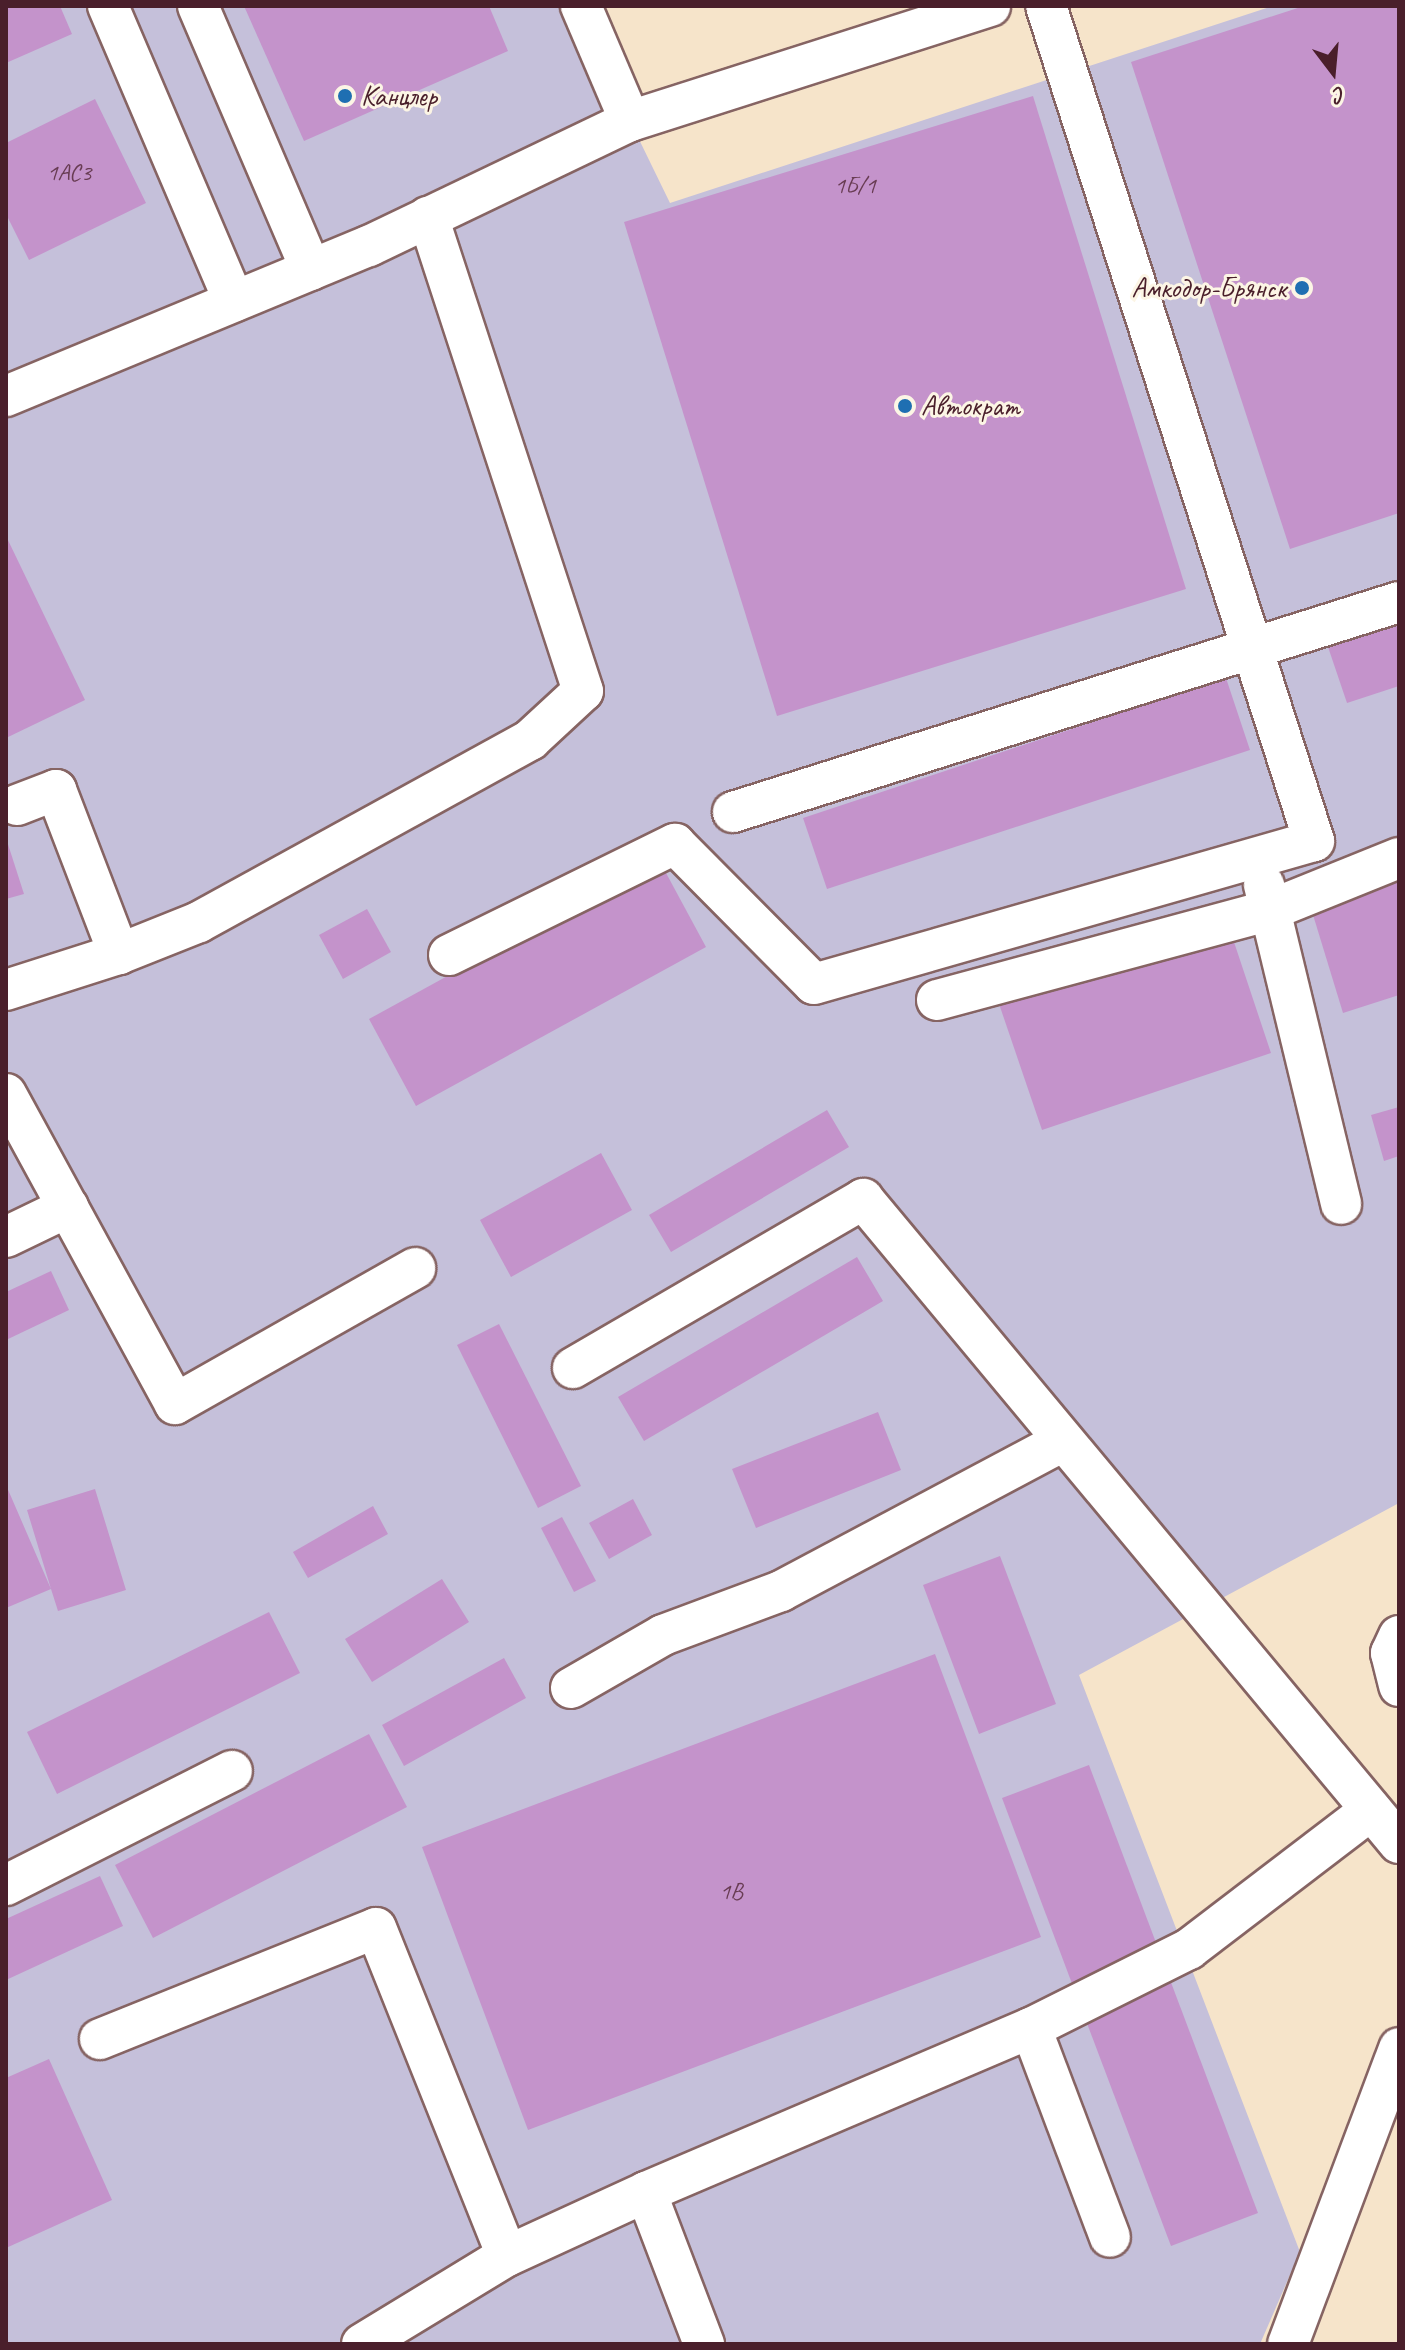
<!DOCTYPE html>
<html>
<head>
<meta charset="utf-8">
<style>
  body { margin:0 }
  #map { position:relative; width:1405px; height:2350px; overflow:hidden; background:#f6e4ca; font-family:Caveat,sans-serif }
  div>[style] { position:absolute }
  .industrial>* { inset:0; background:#c5c0da }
  .building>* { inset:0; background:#c493cb }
  .roads { filter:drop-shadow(2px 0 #866463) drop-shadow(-2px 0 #866463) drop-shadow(0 2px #866463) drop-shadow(0 -2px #866463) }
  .minor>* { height:40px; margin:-20px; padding:0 20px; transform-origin:20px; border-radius:20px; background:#fff }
  .dots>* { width:22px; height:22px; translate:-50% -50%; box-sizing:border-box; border:4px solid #fcf5e5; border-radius:50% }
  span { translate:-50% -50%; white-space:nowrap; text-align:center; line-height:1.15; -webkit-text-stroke:6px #fcf5e5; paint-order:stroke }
  .number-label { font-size:24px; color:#683c53 }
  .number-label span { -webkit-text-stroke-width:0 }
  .poi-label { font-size:28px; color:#4a1f2b }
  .left { translate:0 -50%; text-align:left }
  .right { translate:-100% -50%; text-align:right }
  .frame { position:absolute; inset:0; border:8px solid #4a1f2b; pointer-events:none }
  .north { position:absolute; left:1293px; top:32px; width:80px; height:80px; -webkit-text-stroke:6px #fcf5e5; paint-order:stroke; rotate:164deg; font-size:22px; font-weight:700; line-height:32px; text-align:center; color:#4a1f2b }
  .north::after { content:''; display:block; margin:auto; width:28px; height:36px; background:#4a1f2b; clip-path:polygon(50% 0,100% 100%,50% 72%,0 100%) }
</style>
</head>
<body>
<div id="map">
  <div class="industrial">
    <i style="clip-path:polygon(6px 6px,574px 6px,670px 203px,1273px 6px,1399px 6px,1399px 1503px,1079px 1675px,1300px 2252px,1260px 2344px,6px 2344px)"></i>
  </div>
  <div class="building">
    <i style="clip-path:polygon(6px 6px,60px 6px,72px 34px,6px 63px)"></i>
    <i style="clip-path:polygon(244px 6px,489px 6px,508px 51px,304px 141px)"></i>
    <i style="clip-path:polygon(1304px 6px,1399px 6px,1399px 513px,1290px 549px,1131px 62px)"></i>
    <i style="clip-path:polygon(1033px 96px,1186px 589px,777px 716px,624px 222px)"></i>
    <i style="clip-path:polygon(95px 99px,146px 203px,29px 260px,6px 214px,6px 143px)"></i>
    <i style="clip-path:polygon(6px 536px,85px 700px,6px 738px)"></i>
    <i style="clip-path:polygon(1399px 620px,1399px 686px,1347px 703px,1327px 644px)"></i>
    <i style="clip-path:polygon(1226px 678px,1250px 750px,827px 889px,803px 818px)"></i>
    <i style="clip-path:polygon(6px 838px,24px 894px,6px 899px)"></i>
    <i style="clip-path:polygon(659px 860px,706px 947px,416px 1106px,369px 1019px)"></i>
    <i style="clip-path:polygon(1399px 878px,1399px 995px,1343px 1013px,1310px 905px)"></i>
    <i style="clip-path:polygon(367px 909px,391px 952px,343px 979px,319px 935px)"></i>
    <i style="clip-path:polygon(1226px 918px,1271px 1053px,1042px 1130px,996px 995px)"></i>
    <i style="clip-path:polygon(1399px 1107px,1399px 1156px,1384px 1161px,1371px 1115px)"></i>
    <i style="clip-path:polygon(827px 1110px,849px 1147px,671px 1252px,649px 1215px)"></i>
    <i style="clip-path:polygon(601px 1153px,632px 1210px,511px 1277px,480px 1220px)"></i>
    <i style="clip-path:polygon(857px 1257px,883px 1301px,644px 1441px,618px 1397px)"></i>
    <i style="clip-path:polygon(51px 1271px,69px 1310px,6px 1340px,6px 1292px)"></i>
    <i style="clip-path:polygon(499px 1324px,581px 1486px,538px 1508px,457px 1345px)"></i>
    <i style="clip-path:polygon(878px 1412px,901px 1470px,756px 1528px,732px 1469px)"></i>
    <i style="clip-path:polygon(6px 1485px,51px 1589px,27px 1510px,95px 1489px,126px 1590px,58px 1611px,51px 1589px,6px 1608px)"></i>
    <i style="clip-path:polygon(633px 1499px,652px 1535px,609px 1559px,589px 1523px)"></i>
    <i style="clip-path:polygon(373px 1506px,388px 1534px,308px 1578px,293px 1552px)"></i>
    <i style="clip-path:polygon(562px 1517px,596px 1581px,574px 1592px,541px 1528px)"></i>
    <i style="clip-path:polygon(1000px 1556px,1056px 1704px,979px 1734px,923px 1585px)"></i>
    <i style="clip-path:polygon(442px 1579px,469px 1622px,372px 1682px,345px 1639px)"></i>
    <i style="clip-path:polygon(269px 1612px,300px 1673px,57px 1794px,27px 1732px)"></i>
    <i style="clip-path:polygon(935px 1654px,1041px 1937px,528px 2130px,422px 1847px)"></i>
    <i style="clip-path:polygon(504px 1658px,526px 1698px,404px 1766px,382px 1725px)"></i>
    <i style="clip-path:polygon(369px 1734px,407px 1807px,153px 1938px,115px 1865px)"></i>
    <i style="clip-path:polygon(1089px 1765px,1258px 2213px,1171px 2246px,1002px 1798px)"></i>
    <i style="clip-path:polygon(100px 1876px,123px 1926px,6px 1980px,6px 1919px)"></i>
    <i style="clip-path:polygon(49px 2059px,112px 2200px,6px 2248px,6px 2078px)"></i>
  </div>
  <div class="roads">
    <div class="minor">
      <i style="left:108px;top:6px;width:321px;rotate:66.9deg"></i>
      <i style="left:198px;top:6px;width:287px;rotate:66.8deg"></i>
      <i style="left:581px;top:6px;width:125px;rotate:66.9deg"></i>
      <i style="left:6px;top:396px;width:393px;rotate:-22.5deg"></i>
      <i style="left:369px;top:246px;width:289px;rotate:-25.6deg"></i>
      <i style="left:630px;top:121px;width:378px;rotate:-17.7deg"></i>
      <i style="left:17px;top:805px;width:42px;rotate:-21deg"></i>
      <i style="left:56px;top:790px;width:176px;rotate:69deg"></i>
      <i style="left:733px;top:812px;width:698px;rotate:-17.5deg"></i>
      <i style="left:1264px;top:885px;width:328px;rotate:76.4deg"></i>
      <i style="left:449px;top:955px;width:252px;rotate:-26.2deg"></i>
      <i style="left:675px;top:844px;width:197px;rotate:45.2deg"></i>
      <i style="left:814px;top:984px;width:520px;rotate:-15.96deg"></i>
      <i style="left:1314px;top:841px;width:877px;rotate:-107.79deg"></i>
      <i style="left:6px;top:990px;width:119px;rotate:-17.7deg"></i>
      <i style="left:119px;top:954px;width:86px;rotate:-21.8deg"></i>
      <i style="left:199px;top:922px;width:378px;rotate:-28.8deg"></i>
      <i style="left:530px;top:740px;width:72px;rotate:-42.8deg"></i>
      <i style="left:583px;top:691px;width:499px;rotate:-108.1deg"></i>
      <i style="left:937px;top:1000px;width:345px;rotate:-15.1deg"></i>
      <i style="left:1270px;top:910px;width:139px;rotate:-22deg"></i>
      <i style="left:6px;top:1094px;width:353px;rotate:61.4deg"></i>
      <i style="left:175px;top:1404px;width:276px;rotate:-29.5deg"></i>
      <i style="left:6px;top:1237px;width:69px;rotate:-25.8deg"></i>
      <i style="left:573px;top:1368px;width:336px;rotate:-30.2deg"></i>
      <i style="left:863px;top:1199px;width:838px;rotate:50.23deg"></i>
      <i style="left:1399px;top:1636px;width:19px;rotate:115deg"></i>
      <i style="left:1391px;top:1653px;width:34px;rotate:76deg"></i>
      <i style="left:571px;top:1688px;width:106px;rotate:-29.9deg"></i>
      <i style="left:663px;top:1635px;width:126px;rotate:-20.4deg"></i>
      <i style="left:781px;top:1591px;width:319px;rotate:-28deg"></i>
      <i style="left:6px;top:1885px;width:253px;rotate:-26.8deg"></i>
      <i style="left:1031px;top:2028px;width:223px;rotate:69.3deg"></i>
      <i style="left:100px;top:2039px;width:297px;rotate:-21.9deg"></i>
      <i style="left:376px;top:1928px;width:353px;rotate:68.2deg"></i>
      <i style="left:646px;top:2192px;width:163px;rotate:69.1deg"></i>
      <i style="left:362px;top:2344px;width:170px;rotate:-31.3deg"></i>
      <i style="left:507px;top:2256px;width:153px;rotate:-24.7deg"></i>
      <i style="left:646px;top:2192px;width:418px;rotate:-23.1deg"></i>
      <i style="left:1031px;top:2028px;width:177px;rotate:-26.6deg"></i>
      <i style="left:1189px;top:1949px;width:229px;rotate:-37.4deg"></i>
      <i style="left:1288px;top:2344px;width:316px;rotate:-69.4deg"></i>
    </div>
  </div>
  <div class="dots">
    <i style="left:345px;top:96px;background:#1f6fb2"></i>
    <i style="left:1302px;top:288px;background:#1f6fb2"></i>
    <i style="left:905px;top:406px;background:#1f6fb2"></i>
  </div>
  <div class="number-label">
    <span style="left:69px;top:173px">1АС3</span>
    <span style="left:855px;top:186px">1Б/1</span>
    <span style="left:731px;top:1892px">1В</span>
  </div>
  <div class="poi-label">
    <span class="left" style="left:361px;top:96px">Канцлер</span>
    <span class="right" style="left:1286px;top:288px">Амкодор-Брянск</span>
    <span class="left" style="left:921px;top:406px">Автократ</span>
  </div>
  <div class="frame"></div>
  <div class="north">С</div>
</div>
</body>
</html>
